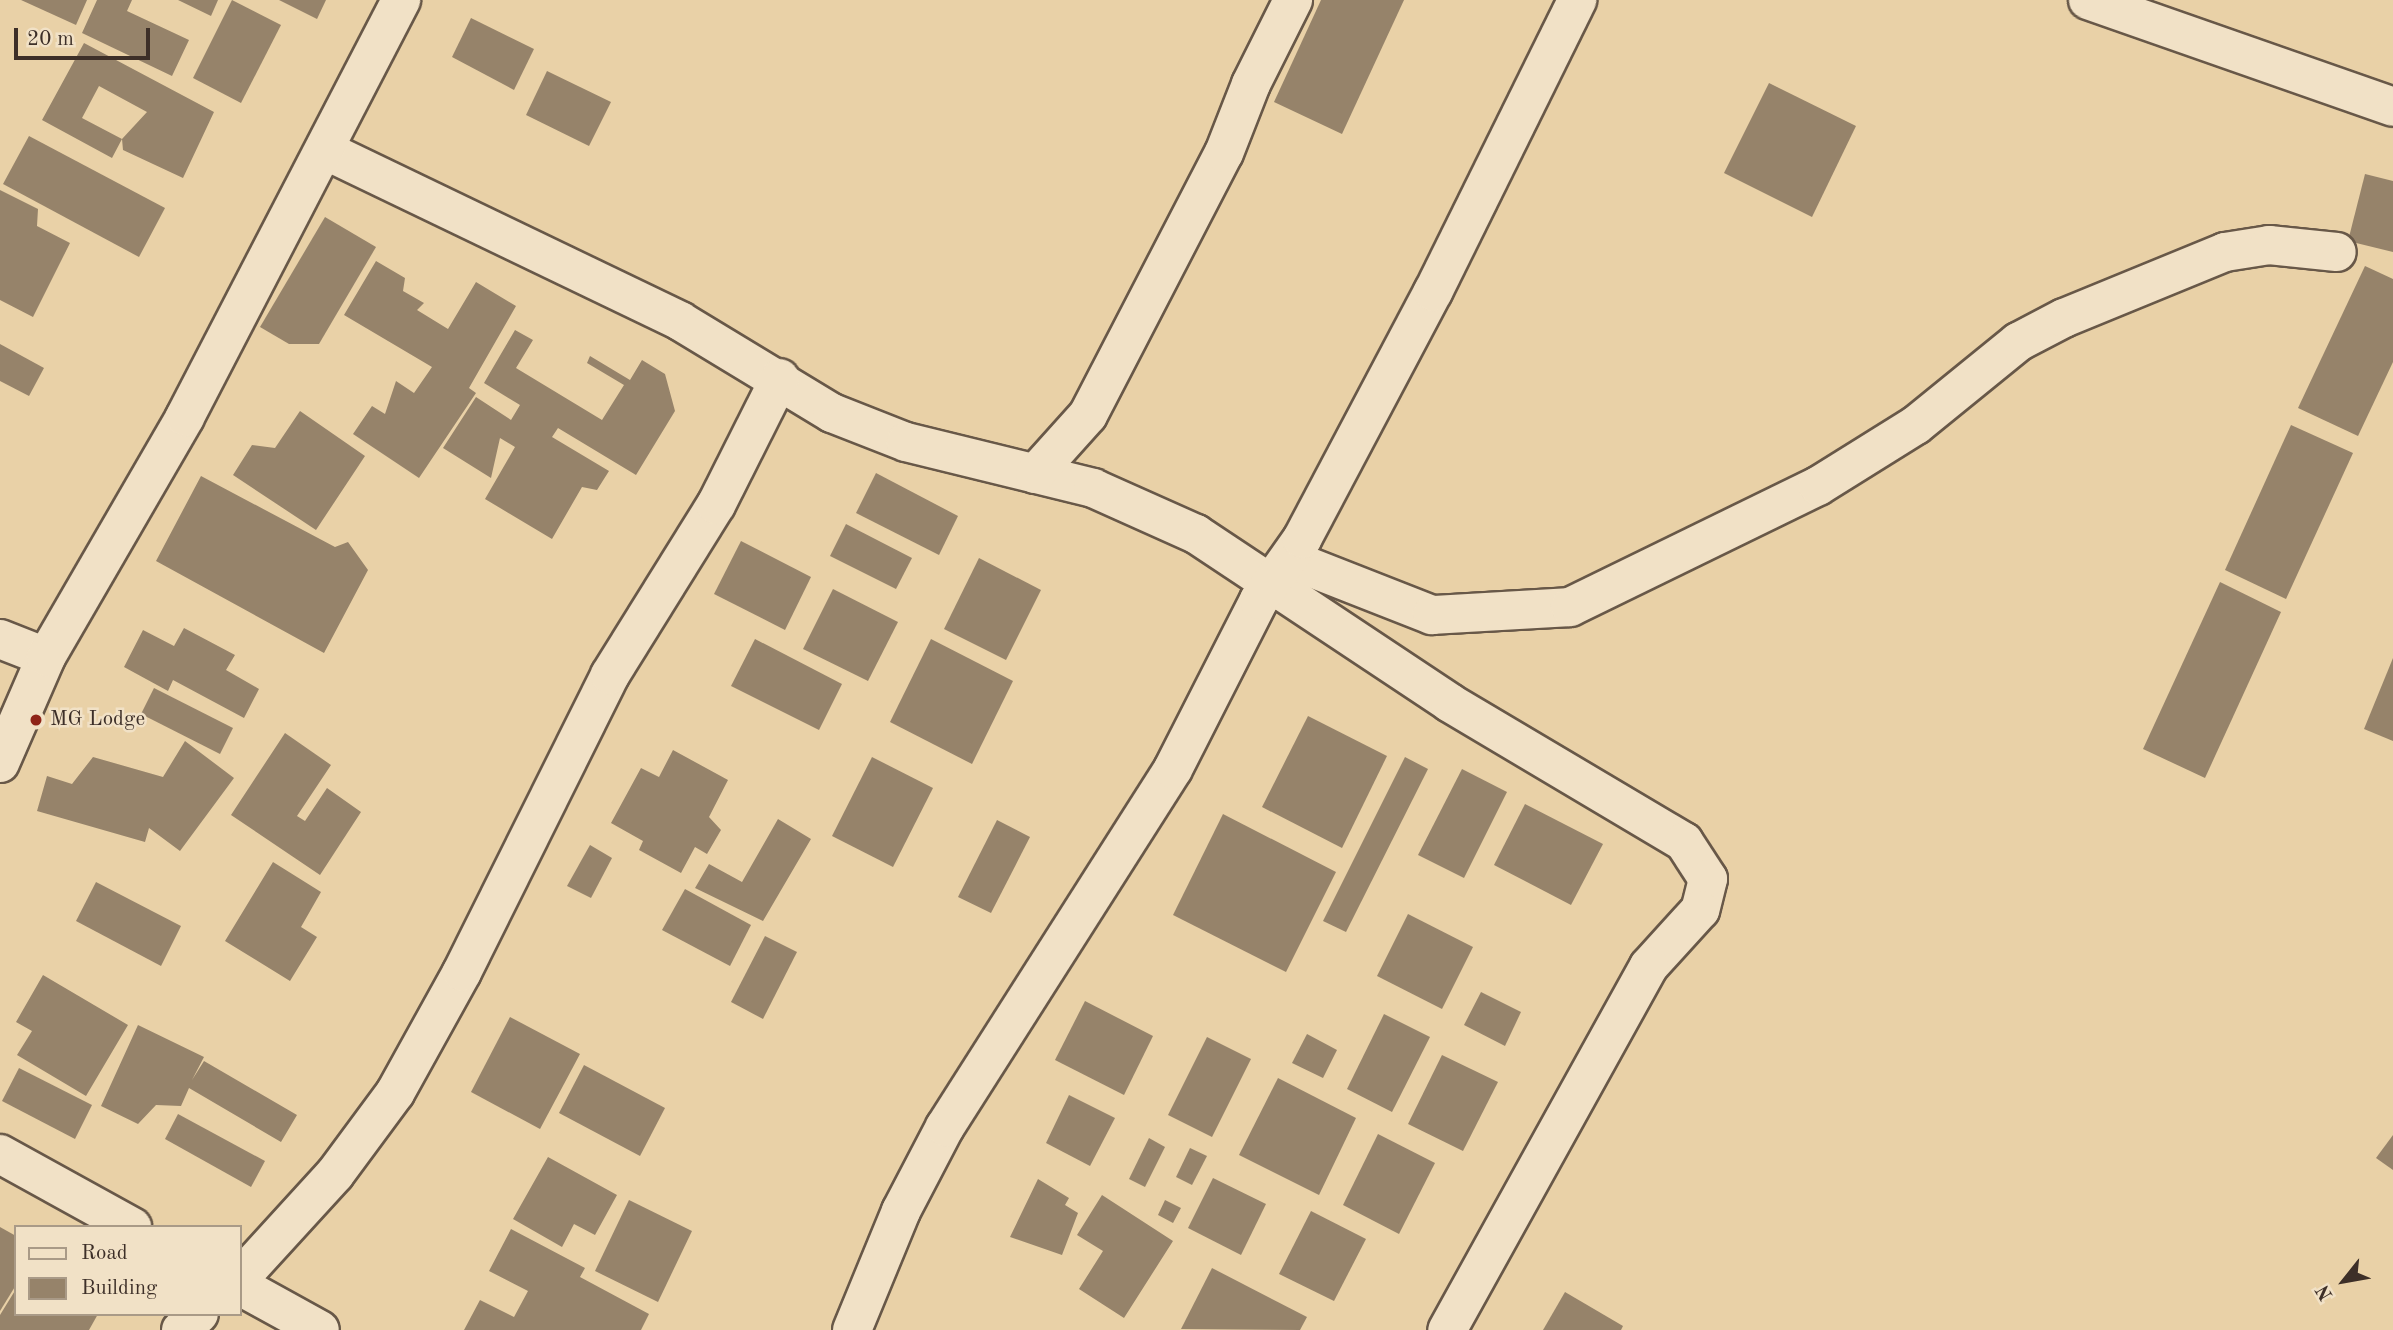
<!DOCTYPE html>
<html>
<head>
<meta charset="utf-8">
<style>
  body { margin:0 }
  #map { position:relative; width:2393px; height:1330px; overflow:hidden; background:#e9d1a7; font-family:"Old Standard TT",serif }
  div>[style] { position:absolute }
  .building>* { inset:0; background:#96836a }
  .roads { filter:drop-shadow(2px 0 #685848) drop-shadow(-2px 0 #685848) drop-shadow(0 2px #685848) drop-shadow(0 -2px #685848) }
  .minor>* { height:38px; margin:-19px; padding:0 19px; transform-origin:19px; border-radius:19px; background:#f1e1c6 }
  .dots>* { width:19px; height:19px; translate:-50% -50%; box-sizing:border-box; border:4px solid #f1e1c6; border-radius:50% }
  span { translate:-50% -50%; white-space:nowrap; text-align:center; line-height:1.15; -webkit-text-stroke:5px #f1e1c6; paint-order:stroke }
  .poi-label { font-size:21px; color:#3d2f28 }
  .left { translate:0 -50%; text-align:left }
  .legend { position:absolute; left:14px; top:1225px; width:228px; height:91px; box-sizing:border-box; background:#f1e1c6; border:2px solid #a99a87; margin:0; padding:9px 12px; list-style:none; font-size:21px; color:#3d2f28 }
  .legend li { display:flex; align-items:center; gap:14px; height:35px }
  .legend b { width:35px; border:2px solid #a99a87 }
  .north { position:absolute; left:2309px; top:1246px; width:70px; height:70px; -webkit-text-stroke:5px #f1e1c6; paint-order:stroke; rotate:239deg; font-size:19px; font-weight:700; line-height:28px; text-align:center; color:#3d2f28 }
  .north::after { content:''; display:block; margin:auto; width:24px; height:32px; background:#3d2f28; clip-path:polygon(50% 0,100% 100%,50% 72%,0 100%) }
  .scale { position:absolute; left:14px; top:28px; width:136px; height:32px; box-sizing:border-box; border:4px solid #3d2f28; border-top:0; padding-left:9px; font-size:21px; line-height:24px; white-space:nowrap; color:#3d2f28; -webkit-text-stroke:5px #f1e1c6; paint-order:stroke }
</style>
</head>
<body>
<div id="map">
  <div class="building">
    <i style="clip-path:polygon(21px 0,87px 0,76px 25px)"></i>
    <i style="clip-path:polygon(97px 0,132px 0,127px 11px,189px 40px,172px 76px,82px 33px)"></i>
    <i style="clip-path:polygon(178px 0,218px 0,211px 16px)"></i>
    <i style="clip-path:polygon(232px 0,281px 25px,241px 103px,193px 78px)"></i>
    <i style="clip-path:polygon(279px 0,326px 0,317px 19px)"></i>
    <i style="clip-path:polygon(1321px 0,1404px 0,1342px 134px,1274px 102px)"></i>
    <i style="clip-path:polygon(471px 18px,534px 49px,514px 90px,452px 57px)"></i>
    <i style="clip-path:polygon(84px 43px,214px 112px,183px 178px,123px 150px,122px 139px,147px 112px,99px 86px,82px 118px,122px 139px,112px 158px,42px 120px)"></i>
    <i style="clip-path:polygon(547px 71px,611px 102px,589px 146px,526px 115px)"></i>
    <i style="clip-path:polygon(1769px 83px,1856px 126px,1812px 217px,1724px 173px)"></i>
    <i style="clip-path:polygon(29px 136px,165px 208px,139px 257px,3px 184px)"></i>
    <i style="clip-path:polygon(2365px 174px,2393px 181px,2393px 252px,2348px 241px)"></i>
    <i style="clip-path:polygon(0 190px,38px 209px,37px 226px,70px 243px,33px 317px,0 300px)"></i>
    <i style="clip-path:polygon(325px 217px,376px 247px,319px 344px,289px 344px,260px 327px)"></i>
    <i style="clip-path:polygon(376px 261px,405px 278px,403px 291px,424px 303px,417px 310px,448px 329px,476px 282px,516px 306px,469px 388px,476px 393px,419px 478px,353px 434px,372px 406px,385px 414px,396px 381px,414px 393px,432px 367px,344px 315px)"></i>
    <i style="clip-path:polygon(2365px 266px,2393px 279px,2393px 362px,2358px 436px,2298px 408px)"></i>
    <i style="clip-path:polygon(515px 330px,533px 340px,516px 368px,602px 420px,624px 385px,587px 363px,590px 356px,630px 380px,642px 360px,665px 374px,675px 411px,636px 475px,558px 428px,552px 437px,609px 471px,597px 490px,582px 487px,552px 539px,485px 499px,515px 447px,500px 438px,491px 478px,443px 448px,476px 397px,511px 420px,520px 405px,484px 383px)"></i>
    <i style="clip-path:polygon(0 344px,44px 368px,29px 396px,0 381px)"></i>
    <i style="clip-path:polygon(300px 411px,365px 456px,316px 530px,233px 475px,252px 445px,275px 448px)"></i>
    <i style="clip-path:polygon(2291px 425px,2353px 453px,2286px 599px,2225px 570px)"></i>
    <i style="clip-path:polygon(876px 473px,958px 516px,939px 555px,856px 513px)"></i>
    <i style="clip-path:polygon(201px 476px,335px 547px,348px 542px,368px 570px,324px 653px,156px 561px)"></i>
    <i style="clip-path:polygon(846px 524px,912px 558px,896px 589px,830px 556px)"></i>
    <i style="clip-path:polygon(741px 541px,811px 577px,785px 630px,714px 594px)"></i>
    <i style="clip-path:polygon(979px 558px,1041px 590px,1006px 660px,944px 629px)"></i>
    <i style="clip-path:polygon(2220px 582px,2281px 612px,2205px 778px,2143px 749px)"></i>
    <i style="clip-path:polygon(833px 589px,898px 622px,868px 681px,803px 649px)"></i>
    <i style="clip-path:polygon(184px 628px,235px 655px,226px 670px,259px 689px,244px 718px,173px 680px,168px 691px,124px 667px,143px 630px,174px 646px)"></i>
    <i style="clip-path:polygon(755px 639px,842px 684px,819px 730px,731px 686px)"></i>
    <i style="clip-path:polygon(931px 639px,1013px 681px,972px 764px,890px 722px)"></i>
    <i style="clip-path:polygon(2393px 658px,2393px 741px,2364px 729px)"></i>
    <i style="clip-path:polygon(154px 688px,233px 728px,220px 754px,141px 714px)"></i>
    <i style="clip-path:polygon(1308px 716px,1387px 756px,1342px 848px,1262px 807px)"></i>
    <i style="clip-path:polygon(285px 733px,331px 765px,297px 816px,305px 821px,327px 788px,361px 812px,320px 875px,231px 815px)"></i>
    <i style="clip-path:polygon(185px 741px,234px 778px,180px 851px,149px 828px,145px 842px,37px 811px,47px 776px,72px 784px,93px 757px,163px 777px)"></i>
    <i style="clip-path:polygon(673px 750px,728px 780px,709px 817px,721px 830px,707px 854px,695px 847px,681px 873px,639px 850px,643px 841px,611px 823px,641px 768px,659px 777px)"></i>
    <i style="clip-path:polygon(872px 757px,933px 788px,893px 867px,832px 836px)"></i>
    <i style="clip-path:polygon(1405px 757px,1428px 769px,1346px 932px,1323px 921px)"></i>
    <i style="clip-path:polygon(1462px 769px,1507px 792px,1464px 878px,1418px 855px)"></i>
    <i style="clip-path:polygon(1525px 804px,1603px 844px,1571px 905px,1494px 865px)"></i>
    <i style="clip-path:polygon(1223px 814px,1336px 872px,1286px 972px,1173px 915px)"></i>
    <i style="clip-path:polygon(778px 819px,811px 839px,763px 921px,695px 888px,709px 864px,742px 882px)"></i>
    <i style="clip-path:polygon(997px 820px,1030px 837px,991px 913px,958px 897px)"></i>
    <i style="clip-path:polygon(590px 845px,612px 858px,591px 898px,567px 886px)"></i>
    <i style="clip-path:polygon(273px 862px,321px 892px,301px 927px,317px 937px,290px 981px,225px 941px)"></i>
    <i style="clip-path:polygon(96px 882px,181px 926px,161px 966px,76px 921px)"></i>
    <i style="clip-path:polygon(685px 889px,751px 925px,730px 966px,662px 930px)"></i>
    <i style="clip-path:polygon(1408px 914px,1473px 947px,1442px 1009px,1377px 976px)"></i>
    <i style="clip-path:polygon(765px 936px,797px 952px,763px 1019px,731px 1002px)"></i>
    <i style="clip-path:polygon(43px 975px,128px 1025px,86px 1096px,17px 1055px,32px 1031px,16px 1022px)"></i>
    <i style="clip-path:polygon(1481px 992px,1521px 1012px,1505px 1046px,1464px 1025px)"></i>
    <i style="clip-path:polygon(1085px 1001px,1153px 1036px,1124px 1095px,1055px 1060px)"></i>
    <i style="clip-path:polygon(1384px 1014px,1430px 1037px,1392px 1112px,1347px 1089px)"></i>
    <i style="clip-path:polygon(510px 1017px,580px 1054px,540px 1129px,471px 1092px)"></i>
    <i style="clip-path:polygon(138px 1025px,204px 1057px,192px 1080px,204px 1061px,297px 1115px,281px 1142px,189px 1088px,181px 1106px,156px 1105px,138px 1124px,101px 1106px)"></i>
    <i style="clip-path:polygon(1307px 1034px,1337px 1050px,1323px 1078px,1292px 1063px)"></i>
    <i style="clip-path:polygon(1207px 1037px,1251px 1059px,1212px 1137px,1168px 1115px)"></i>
    <i style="clip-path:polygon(1442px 1055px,1498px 1082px,1463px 1151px,1408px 1124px)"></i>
    <i style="clip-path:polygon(584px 1065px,665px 1108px,640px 1156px,559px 1113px)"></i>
    <i style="clip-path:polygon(19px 1068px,92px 1105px,75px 1139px,2px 1101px)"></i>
    <i style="clip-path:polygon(1278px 1078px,1356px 1118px,1319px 1195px,1239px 1155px)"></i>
    <i style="clip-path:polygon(1069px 1095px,1115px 1118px,1090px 1166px,1046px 1143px)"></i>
    <i style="clip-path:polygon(178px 1114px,265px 1161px,251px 1187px,165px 1139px)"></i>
    <i style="clip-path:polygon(1378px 1134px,1435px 1163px,1399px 1234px,1343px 1205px)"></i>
    <i style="clip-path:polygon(2393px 1135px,2393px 1170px,2376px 1158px)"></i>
    <i style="clip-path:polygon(1149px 1138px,1165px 1147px,1145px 1187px,1129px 1179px)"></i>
    <i style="clip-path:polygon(1190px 1148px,1207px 1156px,1192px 1185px,1176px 1177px)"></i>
    <i style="clip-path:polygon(548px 1157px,617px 1195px,595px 1235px,574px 1224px,562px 1247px,513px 1219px)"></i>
    <i style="clip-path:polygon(1213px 1178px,1266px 1204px,1241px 1255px,1188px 1228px)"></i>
    <i style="clip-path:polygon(1038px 1179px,1069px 1198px,1065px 1205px,1078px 1213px,1062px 1255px,1010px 1237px)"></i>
    <i style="clip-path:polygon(1102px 1195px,1173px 1241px,1124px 1318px,1079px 1289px,1103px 1251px,1077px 1235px)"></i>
    <i style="clip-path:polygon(629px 1200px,692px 1231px,658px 1302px,595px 1271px)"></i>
    <i style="clip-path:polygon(1165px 1200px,1181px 1208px,1173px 1223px,1158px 1215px)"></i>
    <i style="clip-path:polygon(1311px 1211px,1366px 1239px,1334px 1301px,1279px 1274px)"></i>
    <i style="clip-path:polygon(0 1227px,16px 1236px,16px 1285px,0 1311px)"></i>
    <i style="clip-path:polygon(511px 1229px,585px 1268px,580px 1277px,649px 1314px,641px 1330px,464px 1330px,480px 1300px,514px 1317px,528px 1291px,489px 1271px)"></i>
    <i style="clip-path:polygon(1212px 1268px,1307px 1317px,1300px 1330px,1181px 1329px)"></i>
    <i style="clip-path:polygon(16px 1289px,16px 1314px,98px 1314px,89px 1330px,0 1330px,0 1315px)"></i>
    <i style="clip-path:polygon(1565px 1292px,1623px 1326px,1621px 1330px,1543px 1330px)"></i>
  </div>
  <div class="roads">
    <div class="minor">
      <i style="left:2088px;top:0;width:323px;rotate:19.3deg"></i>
      <i style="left:327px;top:151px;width:392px;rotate:25.7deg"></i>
      <i style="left:680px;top:321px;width:178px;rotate:31.2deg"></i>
      <i style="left:832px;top:413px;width:79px;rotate:21.4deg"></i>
      <i style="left:906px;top:442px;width:193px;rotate:13.8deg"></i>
      <i style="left:1093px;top:488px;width:113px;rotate:24.1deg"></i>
      <i style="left:1196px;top:534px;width:305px;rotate:33.6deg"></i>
      <i style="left:1450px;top:703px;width:272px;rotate:30.7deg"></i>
      <i style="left:1684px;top:842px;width:44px;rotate:57deg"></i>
      <i style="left:1708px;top:879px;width:32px;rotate:104deg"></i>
      <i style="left:1700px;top:910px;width:76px;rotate:132.3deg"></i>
      <i style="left:1649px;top:966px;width:416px;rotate:119deg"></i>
      <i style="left:1035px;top:474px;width:79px;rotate:-48.1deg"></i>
      <i style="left:1088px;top:415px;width:295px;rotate:-62.6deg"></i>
      <i style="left:1224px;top:153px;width:74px;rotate:-68.6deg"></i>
      <i style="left:1251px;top:84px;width:94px;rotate:-63.4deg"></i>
      <i style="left:1289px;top:559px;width:154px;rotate:21.4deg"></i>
      <i style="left:1432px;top:615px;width:138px;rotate:-3.3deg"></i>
      <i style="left:1570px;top:607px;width:276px;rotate:-26deg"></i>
      <i style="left:1818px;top:486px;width:115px;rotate:-31.9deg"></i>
      <i style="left:1916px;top:425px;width:132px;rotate:-39.1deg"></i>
      <i style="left:2018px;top:342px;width:52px;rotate:-27.6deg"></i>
      <i style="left:2064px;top:318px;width:174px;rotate:-22.3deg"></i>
      <i style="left:2225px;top:252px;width:45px;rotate:-9deg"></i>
      <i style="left:2269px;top:245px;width:68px;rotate:5.9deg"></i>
      <i style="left:0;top:639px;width:49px;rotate:21.4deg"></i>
      <i style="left:0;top:763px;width:116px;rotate:-66.5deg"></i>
      <i style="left:46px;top:657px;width:277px;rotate:-59.9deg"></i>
      <i style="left:185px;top:417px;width:470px;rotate:-62.6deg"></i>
      <i style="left:0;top:1154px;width:151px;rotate:28.9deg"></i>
      <i style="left:240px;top:1278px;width:141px;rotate:-47.6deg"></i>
      <i style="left:335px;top:1174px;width:101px;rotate:-53.5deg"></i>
      <i style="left:395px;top:1093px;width:138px;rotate:-61deg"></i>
      <i style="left:462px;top:972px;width:332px;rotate:-63.5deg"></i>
      <i style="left:610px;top:675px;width:200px;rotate:-58.1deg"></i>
      <i style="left:716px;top:505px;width:142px;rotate:-63.3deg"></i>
      <i style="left:240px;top:1286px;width:91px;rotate:28.8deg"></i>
      <i style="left:181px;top:1330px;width:24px;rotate:-42deg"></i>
      <i style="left:852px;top:1330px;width:129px;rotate:-67.6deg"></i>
      <i style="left:901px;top:1211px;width:95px;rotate:-62.4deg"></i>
      <i style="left:945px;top:1127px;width:424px;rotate:-57.5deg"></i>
      <i style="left:1173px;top:769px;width:190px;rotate:-63deg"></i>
      <i style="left:1259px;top:600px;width:75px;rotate:-54.8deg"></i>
      <i style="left:1302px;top:539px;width:280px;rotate:-62.1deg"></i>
      <i style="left:1433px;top:292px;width:326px;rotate:-63.7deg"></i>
    </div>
  </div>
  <div class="dots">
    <i style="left:36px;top:720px;background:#8f2418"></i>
  </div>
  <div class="poi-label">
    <span class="left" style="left:50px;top:720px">MG Lodge</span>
  </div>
  <ul class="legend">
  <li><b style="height:9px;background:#f1e1c6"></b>Road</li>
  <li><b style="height:19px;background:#96836a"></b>Building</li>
  </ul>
  <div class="north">N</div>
  <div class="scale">20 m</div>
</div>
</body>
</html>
